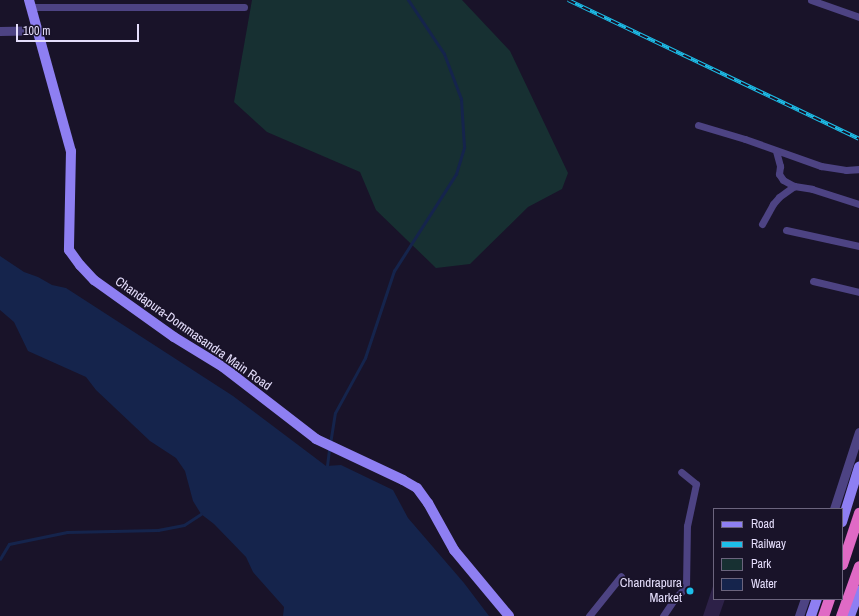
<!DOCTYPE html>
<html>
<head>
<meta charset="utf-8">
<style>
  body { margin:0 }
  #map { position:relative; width:859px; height:616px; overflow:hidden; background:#191329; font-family:"Archivo Narrow",sans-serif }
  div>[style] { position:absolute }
  .green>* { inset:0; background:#173032 }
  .water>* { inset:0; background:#15244c }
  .stream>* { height:2.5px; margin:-1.25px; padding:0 1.25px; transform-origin:1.25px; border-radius:1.25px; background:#15244c }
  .building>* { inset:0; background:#2d2148 }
  .minor>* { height:7px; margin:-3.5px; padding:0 3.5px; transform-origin:3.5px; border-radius:3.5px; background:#4d4383 }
  .tertiary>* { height:9px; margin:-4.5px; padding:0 4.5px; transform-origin:4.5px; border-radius:4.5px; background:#4d4383 }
  .secondary>* { height:10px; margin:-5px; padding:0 5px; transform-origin:5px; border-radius:5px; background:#8e7ff2 }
  .trunk>* { height:11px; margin:-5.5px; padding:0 5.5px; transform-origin:5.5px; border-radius:5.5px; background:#e06ac5 }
  .rail>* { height:4px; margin-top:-2px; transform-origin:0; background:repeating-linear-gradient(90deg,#191329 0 8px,#1dbee9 0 16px); box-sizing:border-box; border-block:1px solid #1dbee9 }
  .dots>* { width:11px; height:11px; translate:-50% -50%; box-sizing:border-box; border:2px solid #191329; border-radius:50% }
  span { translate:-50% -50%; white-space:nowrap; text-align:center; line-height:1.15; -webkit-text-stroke:3.5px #191329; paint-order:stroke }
  .street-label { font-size:13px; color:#e5defc }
  .poi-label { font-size:13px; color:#e5defc }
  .right { translate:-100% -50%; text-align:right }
  .legend { position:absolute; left:713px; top:508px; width:130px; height:92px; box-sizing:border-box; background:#191329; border:1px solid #6b647d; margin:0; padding:5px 7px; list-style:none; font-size:12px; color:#e5defc }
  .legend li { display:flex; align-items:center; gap:8px; height:20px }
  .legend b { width:20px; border:1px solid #6b647d }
  .scale { position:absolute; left:16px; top:24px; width:123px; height:18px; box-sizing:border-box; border:2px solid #e5defc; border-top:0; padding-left:5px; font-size:12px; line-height:14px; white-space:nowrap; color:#e5defc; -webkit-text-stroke:3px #191329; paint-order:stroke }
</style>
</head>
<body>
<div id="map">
  <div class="green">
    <i style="clip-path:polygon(252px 0,462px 0,510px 51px,568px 173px,562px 189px,528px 207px,470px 264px,436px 268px,376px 210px,360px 172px,267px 132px,234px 102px)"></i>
  </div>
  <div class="water">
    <i style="clip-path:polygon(0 256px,24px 272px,38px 277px,52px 285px,66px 288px,233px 396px,326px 466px,341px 465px,393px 490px,408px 518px,464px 583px,489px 616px,283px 616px,284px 607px,253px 572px,246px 557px,214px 524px,201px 514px,193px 501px,185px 471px,176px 458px,150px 441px,96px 390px,86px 377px,28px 351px,14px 322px,0 310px)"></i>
  </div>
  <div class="stream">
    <i style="left:330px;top:444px;width:31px;rotate:-81deg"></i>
    <i style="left:335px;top:413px;width:63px;rotate:-61.4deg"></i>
    <i style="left:365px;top:358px;width:92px;rotate:-71.6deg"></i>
    <i style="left:394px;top:271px;width:115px;rotate:-57.4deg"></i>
    <i style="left:456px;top:174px;width:28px;rotate:-73deg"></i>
    <i style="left:464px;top:147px;width:48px;rotate:-93.6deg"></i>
    <i style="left:461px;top:99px;width:48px;rotate:-110.7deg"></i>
    <i style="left:444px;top:54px;width:65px;rotate:-123.7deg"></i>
    <i style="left:327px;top:466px;width:17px;rotate:-83deg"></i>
    <i style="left:0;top:559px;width:17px;rotate:-59deg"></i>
    <i style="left:9px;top:544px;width:59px;rotate:-11.7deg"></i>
    <i style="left:67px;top:532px;width:91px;rotate:-1.3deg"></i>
    <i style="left:158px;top:530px;width:26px;rotate:-11deg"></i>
    <i style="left:184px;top:525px;width:20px;rotate:-33deg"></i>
  </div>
  <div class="building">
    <i style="clip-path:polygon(713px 586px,714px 599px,725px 599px,719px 616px,703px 616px)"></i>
  </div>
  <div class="minor">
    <i style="left:811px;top:0;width:51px;rotate:19.5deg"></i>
    <i style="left:31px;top:7px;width:213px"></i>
    <i style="left:698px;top:125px;width:49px;rotate:16.6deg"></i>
    <i style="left:745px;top:139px;width:81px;rotate:19.6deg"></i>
    <i style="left:821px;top:166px;width:25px;rotate:9deg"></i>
    <i style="left:846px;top:170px;width:13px;rotate:-4deg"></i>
    <i style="left:776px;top:151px;width:16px;rotate:75deg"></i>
    <i style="left:780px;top:166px;width:8px;rotate:97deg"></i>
    <i style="left:779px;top:174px;width:7px;rotate:56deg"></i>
    <i style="left:783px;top:180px;width:13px;rotate:29deg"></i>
    <i style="left:794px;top:186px;width:18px;rotate:9deg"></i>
    <i style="left:812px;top:189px;width:49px;rotate:17.7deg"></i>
    <i style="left:762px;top:224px;width:23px;rotate:-61deg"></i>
    <i style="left:773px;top:204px;width:9px;rotate:-49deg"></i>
    <i style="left:779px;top:197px;width:19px;rotate:-36deg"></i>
    <i style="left:786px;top:230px;width:75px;rotate:12.4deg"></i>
    <i style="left:813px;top:281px;width:47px;rotate:13.4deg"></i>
    <i style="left:589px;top:616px;width:51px;rotate:-51.3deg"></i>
    <i style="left:663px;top:616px;width:22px;rotate:-56deg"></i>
    <i style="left:675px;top:598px;width:16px;rotate:-45deg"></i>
    <i style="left:686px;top:587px;width:61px;rotate:-89.1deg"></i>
    <i style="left:687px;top:526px;width:43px;rotate:-77.9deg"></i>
    <i style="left:696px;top:484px;width:19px;rotate:-141deg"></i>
  </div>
  <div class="tertiary">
    <i style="left:0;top:31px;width:39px;rotate:-1deg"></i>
    <i style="left:834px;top:509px;width:81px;rotate:-72deg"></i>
    <i style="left:799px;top:616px;width:18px;rotate:-71deg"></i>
  </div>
  <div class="secondary">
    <i style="left:29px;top:0;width:157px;rotate:74.5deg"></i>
    <i style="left:71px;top:151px;width:99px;rotate:91.2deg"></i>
    <i style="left:69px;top:250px;width:19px;rotate:54deg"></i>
    <i style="left:80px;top:265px;width:21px;rotate:47deg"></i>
    <i style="left:94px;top:280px;width:98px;rotate:35.5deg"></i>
    <i style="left:174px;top:337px;width:57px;rotate:31.5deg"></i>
    <i style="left:223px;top:367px;width:118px;rotate:37.7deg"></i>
    <i style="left:316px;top:439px;width:96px;rotate:25.2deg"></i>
    <i style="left:403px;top:480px;width:16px;rotate:30deg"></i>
    <i style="left:417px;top:488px;width:19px;rotate:54deg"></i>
    <i style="left:428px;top:503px;width:54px;rotate:61deg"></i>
    <i style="left:454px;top:550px;width:86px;rotate:50.2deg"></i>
    <i style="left:842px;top:522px;width:58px;rotate:-72.8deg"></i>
    <i style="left:811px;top:616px;width:18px;rotate:-71deg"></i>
    <i style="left:850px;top:616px;width:27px;rotate:-70deg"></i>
  </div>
  <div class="trunk">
    <i style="left:842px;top:564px;width:54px;rotate:-71.6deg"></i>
    <i style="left:823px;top:616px;width:18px;rotate:-71deg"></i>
    <i style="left:841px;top:616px;width:53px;rotate:-70.2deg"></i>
  </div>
  <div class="rail">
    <i style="left:568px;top:0;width:322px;rotate:25.5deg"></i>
  </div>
  <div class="dots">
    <i style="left:690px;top:591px;background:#1dbee9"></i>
  </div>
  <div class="street-label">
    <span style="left:193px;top:334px;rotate:35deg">Chandapura-Dommasandra Main Road</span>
  </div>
  <div class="poi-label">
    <span class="right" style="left:682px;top:591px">Chandrapura<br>Market</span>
  </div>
  <ul class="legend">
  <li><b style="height:5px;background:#8e7ff2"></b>Road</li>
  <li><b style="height:5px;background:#1dbee9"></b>Railway</li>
  <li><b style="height:11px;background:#173032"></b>Park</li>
  <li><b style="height:11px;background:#15244c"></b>Water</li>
  </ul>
  <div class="scale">100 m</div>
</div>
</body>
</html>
